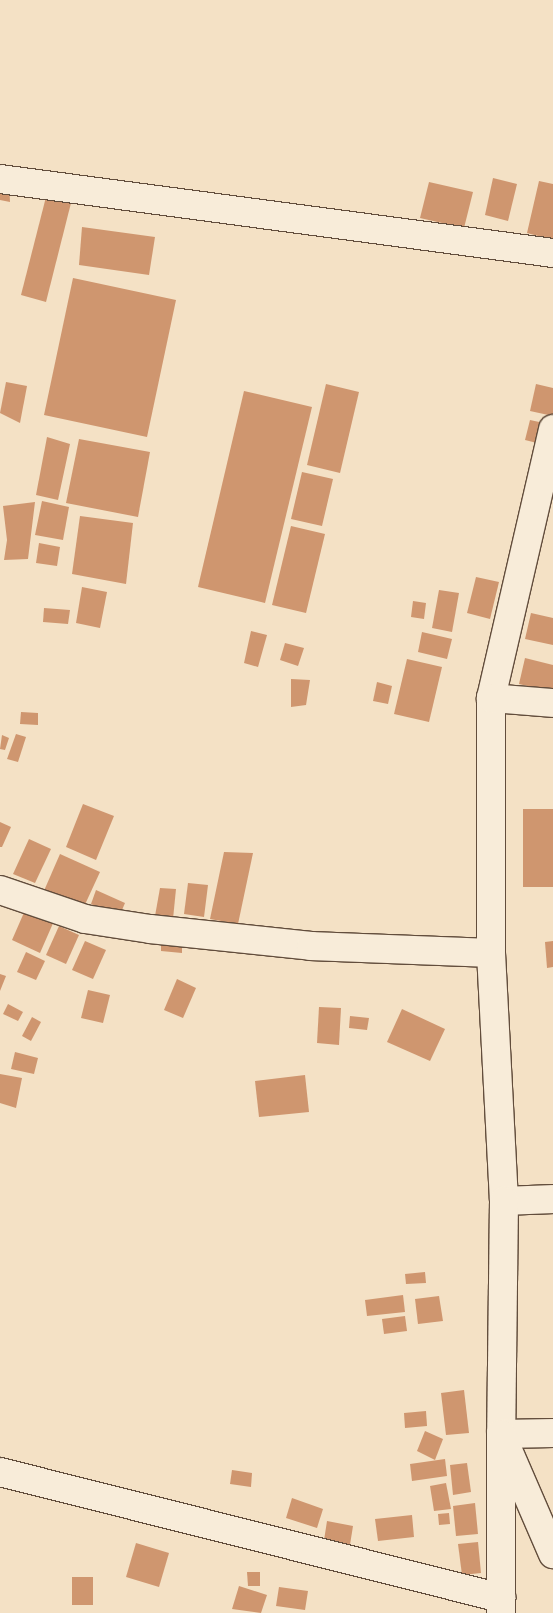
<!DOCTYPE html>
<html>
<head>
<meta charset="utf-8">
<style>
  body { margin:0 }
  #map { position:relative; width:553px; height:1613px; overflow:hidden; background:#f4e1c5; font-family:"IM FELL DW Pica",serif }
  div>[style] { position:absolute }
  .building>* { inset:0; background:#cf966f }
  .roads { filter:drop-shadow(1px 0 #624d3c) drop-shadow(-1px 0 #624d3c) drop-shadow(0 1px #624d3c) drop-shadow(0 -1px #624d3c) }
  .minor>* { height:28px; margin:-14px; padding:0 14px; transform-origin:14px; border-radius:14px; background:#f8ecd9 }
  span { translate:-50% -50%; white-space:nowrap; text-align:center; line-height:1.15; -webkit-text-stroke:4px #f8ecd9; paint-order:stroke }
</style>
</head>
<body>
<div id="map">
  <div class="building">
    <i style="clip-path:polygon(493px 178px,517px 184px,508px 221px,485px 215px)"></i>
    <i style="clip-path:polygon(0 181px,9px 182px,10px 202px,0 200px)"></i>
    <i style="clip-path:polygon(539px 181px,553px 184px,553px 240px,527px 233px)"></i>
    <i style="clip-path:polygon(429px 182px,473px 192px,464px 228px,420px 218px)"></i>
    <i style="clip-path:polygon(47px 193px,72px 199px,46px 302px,21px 295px)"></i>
    <i style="clip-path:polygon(82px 227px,155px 237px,149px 275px,79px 265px)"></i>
    <i style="clip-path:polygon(73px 278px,176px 300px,147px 437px,44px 415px)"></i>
    <i style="clip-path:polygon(6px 382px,27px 386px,20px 423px,0 413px)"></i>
    <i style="clip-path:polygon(326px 384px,359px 392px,340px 473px,307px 465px)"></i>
    <i style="clip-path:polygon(536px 384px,553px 388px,553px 416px,530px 411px)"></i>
    <i style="clip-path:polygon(244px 391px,312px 407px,265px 603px,198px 587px)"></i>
    <i style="clip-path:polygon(530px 420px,553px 425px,549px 446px,525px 440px)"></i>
    <i style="clip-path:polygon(47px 437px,70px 444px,58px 500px,36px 495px)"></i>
    <i style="clip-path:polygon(79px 439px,150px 452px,138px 517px,66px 503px)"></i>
    <i style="clip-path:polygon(302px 472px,333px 479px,322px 526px,291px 519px)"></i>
    <i style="clip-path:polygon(42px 501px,69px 507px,63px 540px,35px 535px)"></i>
    <i style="clip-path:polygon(35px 502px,28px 559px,4px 560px,7px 540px,3px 506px)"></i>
    <i style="clip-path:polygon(80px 516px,133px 523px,126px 584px,72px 574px)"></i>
    <i style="clip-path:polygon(291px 526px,325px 534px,306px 613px,272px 605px)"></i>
    <i style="clip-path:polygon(39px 543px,60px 547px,57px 566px,36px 563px)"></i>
    <i style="clip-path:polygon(476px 577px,499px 582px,490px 619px,467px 613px)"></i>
    <i style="clip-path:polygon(82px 587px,107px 592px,100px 628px,76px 623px)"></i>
    <i style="clip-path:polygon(439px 590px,459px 593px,452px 632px,432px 628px)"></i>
    <i style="clip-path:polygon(413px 601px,426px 603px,424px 619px,411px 617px)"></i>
    <i style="clip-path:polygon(44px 608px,70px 610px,68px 624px,43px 622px)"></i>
    <i style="clip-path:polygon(531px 613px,553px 618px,553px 645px,525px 639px)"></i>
    <i style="clip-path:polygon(251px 631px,267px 635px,258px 667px,244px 663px)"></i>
    <i style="clip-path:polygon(422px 632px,452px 639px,447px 659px,418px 652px)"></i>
    <i style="clip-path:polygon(285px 643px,304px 648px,298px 666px,280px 660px)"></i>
    <i style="clip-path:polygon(525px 658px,553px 665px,553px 692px,519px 684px)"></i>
    <i style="clip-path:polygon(407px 659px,442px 667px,429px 722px,394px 714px)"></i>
    <i style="clip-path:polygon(291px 679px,310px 680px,306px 705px,291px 707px)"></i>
    <i style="clip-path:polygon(377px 682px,392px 686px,388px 704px,373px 701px)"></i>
    <i style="clip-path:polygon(21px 712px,38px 713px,38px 725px,20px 724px)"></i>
    <i style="clip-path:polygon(16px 734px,26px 737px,18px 762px,7px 759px)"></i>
    <i style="clip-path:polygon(2px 735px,9px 738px,5px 750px,0 749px)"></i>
    <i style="clip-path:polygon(83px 804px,114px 816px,96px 860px,66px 847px)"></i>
    <i style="clip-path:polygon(523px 809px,553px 809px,553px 887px,523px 887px)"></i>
    <i style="clip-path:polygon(0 822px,11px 827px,2px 847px,0 847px)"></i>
    <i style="clip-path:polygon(29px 839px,51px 849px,35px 883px,13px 874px)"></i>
    <i style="clip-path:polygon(224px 852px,253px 853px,238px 924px,210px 919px)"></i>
    <i style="clip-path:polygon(60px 854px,100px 872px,82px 911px,43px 893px)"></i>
    <i style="clip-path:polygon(188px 883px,208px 885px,204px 917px,184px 914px)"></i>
    <i style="clip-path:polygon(160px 888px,176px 889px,173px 919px,155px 916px)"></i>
    <i style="clip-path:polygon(96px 890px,125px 903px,119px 917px,91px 904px)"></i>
    <i style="clip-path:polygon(26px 908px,54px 921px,40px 953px,12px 940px)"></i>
    <i style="clip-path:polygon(59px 926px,79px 935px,66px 964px,46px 955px)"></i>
    <i style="clip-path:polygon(161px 939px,182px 940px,182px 953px,161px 951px)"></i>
    <i style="clip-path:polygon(85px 941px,106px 950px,93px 979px,72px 970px)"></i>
    <i style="clip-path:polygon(553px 941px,553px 967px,547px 968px,545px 942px)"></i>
    <i style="clip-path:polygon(26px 952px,45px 961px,36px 980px,17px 972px)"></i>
    <i style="clip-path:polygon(0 974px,6px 976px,0 991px)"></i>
    <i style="clip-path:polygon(177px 979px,196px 988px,183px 1018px,164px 1010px)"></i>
    <i style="clip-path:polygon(88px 990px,110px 995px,103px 1023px,81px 1018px)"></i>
    <i style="clip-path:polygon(8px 1004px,23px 1012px,18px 1021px,3px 1014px)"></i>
    <i style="clip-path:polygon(319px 1007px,341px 1008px,339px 1045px,317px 1043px)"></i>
    <i style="clip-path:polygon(402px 1009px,445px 1029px,430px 1061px,387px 1042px)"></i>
    <i style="clip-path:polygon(350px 1016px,369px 1018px,367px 1030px,349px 1028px)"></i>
    <i style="clip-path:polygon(32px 1017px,41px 1022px,31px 1041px,22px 1036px)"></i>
    <i style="clip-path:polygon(15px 1052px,38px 1058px,34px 1074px,11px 1069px)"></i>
    <i style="clip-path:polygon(0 1074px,22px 1078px,16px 1108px,0 1103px)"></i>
    <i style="clip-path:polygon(305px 1075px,309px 1112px,259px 1117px,255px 1081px)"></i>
    <i style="clip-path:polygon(425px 1272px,426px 1283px,406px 1284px,405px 1274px)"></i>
    <i style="clip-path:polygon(403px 1295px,405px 1312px,367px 1316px,365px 1300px)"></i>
    <i style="clip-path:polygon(439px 1296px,443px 1321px,418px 1324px,415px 1299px)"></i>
    <i style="clip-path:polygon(405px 1316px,407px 1331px,384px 1334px,382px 1319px)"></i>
    <i style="clip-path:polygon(464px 1390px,469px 1433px,446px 1435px,441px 1393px)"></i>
    <i style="clip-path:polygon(426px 1411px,427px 1426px,405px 1428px,404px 1413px)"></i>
    <i style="clip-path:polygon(425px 1431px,443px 1439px,435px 1460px,417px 1451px)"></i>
    <i style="clip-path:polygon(445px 1459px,447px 1476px,412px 1481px,410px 1464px)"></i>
    <i style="clip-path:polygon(467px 1463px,471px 1492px,453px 1495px,450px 1465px)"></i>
    <i style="clip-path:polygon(232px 1470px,252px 1473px,251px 1487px,230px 1484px)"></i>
    <i style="clip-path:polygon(446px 1483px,451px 1509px,434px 1511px,430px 1486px)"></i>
    <i style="clip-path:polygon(292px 1498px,323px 1509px,317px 1528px,286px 1518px)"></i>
    <i style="clip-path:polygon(475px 1503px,478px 1534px,456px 1536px,453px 1506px)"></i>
    <i style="clip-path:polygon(449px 1513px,450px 1524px,439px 1525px,438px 1514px)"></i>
    <i style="clip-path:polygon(412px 1515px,414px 1537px,378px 1541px,375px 1519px)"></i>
    <i style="clip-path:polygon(327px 1521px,353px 1526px,349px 1551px,323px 1547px)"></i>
    <i style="clip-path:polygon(478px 1542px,481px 1573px,462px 1575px,458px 1544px)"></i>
    <i style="clip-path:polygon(136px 1543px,169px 1553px,159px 1587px,126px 1577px)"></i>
    <i style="clip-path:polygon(247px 1572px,260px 1572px,260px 1586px,248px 1586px)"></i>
    <i style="clip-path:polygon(72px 1577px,93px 1577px,93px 1605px,72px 1605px)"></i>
    <i style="clip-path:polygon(239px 1586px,267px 1595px,261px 1613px,232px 1609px)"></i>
    <i style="clip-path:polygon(279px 1587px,308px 1591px,305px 1610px,276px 1606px)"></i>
  </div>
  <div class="roads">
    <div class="minor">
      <i style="left:0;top:179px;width:558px;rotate:7.62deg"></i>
      <i style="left:491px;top:698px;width:276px;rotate:-77deg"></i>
      <i style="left:0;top:890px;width:90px;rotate:18.8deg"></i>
      <i style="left:85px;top:919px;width:66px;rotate:8.7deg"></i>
      <i style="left:150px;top:929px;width:162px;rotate:6deg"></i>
      <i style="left:311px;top:946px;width:180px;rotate:2.2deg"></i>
      <i style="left:491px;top:953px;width:255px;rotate:-90deg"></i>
      <i style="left:491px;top:698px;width:62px;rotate:4.6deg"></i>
      <i style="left:491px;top:953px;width:248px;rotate:87deg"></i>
      <i style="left:504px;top:1201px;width:49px;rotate:-2.3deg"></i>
      <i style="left:504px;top:1201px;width:233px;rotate:90.7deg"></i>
      <i style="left:501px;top:1434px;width:52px;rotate:-1.1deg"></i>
      <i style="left:0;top:1472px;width:517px;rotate:14.12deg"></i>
      <i style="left:501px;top:1613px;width:179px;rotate:-90deg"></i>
      <i style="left:501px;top:1434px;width:131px;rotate:66.6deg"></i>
    </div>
  </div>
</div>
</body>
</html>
